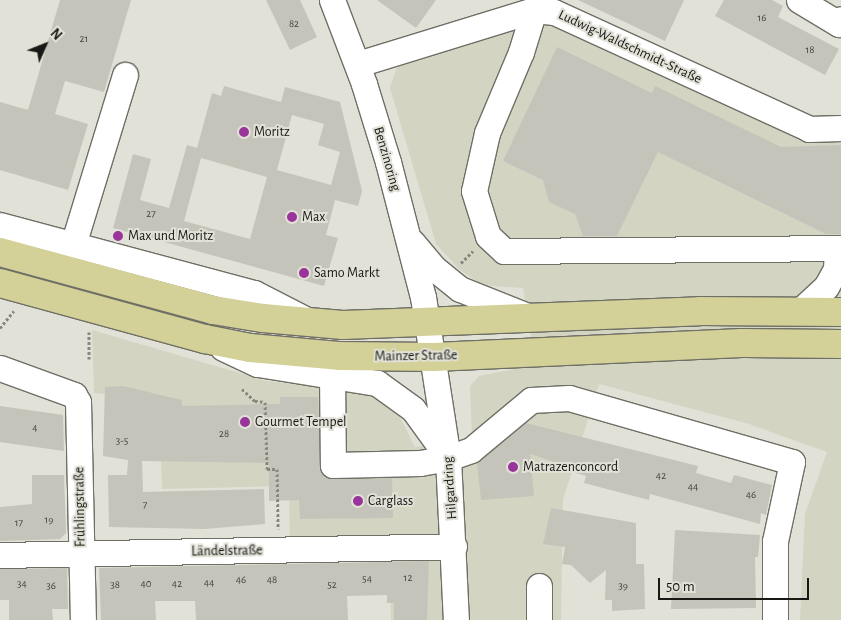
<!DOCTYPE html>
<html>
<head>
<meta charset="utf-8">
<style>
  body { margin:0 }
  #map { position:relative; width:841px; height:620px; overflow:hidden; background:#e1e1d7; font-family:"Alegreya Sans",sans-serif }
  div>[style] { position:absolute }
  .built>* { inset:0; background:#d4d4c3 }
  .building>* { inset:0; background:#c4c4ba }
  .path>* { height:3px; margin-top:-1.5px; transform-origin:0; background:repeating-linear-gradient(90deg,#878780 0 2.5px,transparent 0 5px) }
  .roads { filter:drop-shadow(1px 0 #6f6f66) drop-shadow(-1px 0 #6f6f66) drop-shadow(0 1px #6f6f66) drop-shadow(0 -1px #6f6f66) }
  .minor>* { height:25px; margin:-12.5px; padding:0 12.5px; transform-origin:12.5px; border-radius:12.5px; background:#fff }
  .major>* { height:28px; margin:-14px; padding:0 14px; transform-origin:14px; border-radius:14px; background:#d3d198 }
  .dots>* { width:14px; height:14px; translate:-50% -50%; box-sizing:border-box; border:2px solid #e1e1d7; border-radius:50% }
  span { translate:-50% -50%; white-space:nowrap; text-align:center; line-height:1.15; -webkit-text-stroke:4px #e1e1d7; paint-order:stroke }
  .number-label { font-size:11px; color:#43433e }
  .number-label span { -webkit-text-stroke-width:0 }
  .street-label { font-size:14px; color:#181815 }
  .poi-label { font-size:14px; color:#181815 }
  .left { translate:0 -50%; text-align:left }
  .north { position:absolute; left:20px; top:20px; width:50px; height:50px; -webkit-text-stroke:4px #e1e1d7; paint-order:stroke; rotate:46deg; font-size:14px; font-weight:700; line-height:20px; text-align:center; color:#181815 }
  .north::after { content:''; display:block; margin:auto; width:18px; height:22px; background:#181815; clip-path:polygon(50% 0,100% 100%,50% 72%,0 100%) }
  .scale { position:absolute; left:658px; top:578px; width:151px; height:22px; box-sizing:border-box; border:2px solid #181815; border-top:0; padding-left:6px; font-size:15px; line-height:18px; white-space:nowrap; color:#181815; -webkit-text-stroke:4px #e1e1d7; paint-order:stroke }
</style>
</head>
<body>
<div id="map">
  <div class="built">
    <i style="clip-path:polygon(536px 24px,560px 25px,841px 139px,841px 620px,800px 620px,805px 514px,827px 452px,749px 424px,599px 384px,563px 500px,561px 620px,391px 620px,390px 541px,290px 543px,289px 486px,162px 489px,159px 398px,94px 393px,92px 330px,267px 381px,371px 393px,400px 417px,415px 447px,472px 439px,470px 386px,479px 376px,536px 365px,523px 288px,491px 286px,476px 281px,459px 269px,436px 244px,390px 88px,396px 69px,404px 62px,508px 29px)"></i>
  </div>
  <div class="building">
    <i style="clip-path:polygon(60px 0,131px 0,104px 92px,65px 81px,55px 114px,88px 124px,68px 190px,0 170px,0 102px,28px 110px)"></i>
    <i style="clip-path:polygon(266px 0,300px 0,317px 37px,290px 50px)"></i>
    <i style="clip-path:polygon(377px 0,436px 0,416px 28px)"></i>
    <i style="clip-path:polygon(578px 0,684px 0,665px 41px)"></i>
    <i style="clip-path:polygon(724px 0,772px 0,783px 6px,778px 17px,839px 49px,825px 75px,715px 16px)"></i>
    <i style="clip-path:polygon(557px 47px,652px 93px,655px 86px,781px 147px,841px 145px,841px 234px,826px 234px,658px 152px,617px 236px,583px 236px,575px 214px,549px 202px,543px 180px,503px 161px)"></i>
    <i style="clip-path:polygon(evenodd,224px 86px,281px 102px,285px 87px,340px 102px,362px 191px,358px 206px,335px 200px,326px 235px,338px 238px,324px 286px,113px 228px,133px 154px,151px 159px,140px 200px,169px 208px,187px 145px,197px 148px,212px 93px,221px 96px,224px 86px,292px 115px,324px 124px,318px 145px,340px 152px,331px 185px,277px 170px,292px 115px,224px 86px,201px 158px,267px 177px,250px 239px,184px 221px,201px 158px)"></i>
    <i style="clip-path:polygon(123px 386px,182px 400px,182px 406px,280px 404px,280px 397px,318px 397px,321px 473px,333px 479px,392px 478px,393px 518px,300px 519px,299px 500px,269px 501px,269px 463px,142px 461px,143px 492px,264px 489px,265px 524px,204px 529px,109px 527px,108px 475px,127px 475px,128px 460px,103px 456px,105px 387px)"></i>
    <i style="clip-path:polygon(0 406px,63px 415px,64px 451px,0 442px)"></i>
    <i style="clip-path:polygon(526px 423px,698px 466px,696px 473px,731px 483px,734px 475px,772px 485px,766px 515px,761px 513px,760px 524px,650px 494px,649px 500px,584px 483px,586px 476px,576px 473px,577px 469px,530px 454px,534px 496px,481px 500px,477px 463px)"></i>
    <i style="clip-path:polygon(32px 475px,64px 475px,66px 533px,60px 539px,0 541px,0 507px,32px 504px)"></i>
    <i style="clip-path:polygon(551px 508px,636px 523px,636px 564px,644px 564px,645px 609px,612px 611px,612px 600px,605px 600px,606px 570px,590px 583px,571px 565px,562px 564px,565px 547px,543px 544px)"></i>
    <i style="clip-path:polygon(675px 530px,760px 535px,758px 557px,755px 557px,756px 608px,671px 609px)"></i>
    <i style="clip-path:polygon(429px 561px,427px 620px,394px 620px,394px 603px,387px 603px,387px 595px,347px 596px,348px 620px,196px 620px,195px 601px,155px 601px,156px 620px,101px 620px,99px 568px)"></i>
    <i style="clip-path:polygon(67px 568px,68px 609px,52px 609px,53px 620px,9px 620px,9px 600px,0 600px,0 569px)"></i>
  </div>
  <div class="path">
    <i style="left:461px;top:263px;width:17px;rotate:-45deg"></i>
    <i style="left:0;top:328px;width:22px;rotate:-51deg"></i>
    <i style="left:89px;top:332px;width:27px;rotate:90deg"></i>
    <i style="left:242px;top:389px;width:18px;rotate:43deg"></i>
    <i style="left:255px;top:401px;width:10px;rotate:6deg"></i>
    <i style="left:265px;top:402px;width:67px;rotate:88.3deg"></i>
    <i style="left:267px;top:469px;width:10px"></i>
    <i style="left:277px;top:469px;width:60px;rotate:89deg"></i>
  </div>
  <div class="roads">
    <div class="minor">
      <i style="left:332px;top:0;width:90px;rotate:69.1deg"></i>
      <i style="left:364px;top:84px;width:82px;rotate:72.9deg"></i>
      <i style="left:388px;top:162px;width:139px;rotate:75.5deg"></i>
      <i style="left:423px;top:297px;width:163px;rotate:81.2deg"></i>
      <i style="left:448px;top:458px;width:162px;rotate:87.2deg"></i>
      <i style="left:799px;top:0;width:47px;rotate:31deg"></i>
      <i style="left:839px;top:24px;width:5px;rotate:-68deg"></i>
      <i style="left:534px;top:10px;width:44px;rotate:107.2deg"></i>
      <i style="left:521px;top:52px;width:88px;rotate:112.8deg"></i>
      <i style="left:487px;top:133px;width:59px;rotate:102.6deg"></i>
      <i style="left:474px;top:191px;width:47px;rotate:72.7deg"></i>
      <i style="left:488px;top:236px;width:22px;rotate:43deg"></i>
      <i style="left:504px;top:251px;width:337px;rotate:-0.5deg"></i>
      <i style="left:358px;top:64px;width:184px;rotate:-17.1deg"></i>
      <i style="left:534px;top:10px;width:20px;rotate:6deg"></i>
      <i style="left:554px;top:12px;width:281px;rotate:24.6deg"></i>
      <i style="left:809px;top:129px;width:32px;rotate:-2deg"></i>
      <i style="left:0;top:225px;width:263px;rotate:15deg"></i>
      <i style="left:254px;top:293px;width:64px;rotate:27deg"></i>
      <i style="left:412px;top:242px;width:35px;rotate:50deg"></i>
      <i style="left:435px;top:269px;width:32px;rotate:39deg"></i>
      <i style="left:460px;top:289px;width:75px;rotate:21.8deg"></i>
      <i style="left:73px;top:245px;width:178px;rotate:-73deg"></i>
      <i style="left:800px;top:311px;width:35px;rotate:-43deg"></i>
      <i style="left:826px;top:287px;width:21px;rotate:-61deg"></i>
      <i style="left:836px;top:269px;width:21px;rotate:-87deg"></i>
      <i style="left:223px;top:348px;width:38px;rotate:25deg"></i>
      <i style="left:258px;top:364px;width:121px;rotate:9.1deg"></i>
      <i style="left:377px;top:383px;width:44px;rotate:35.8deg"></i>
      <i style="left:413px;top:409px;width:58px;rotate:54.1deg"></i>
      <i style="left:0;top:368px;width:79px;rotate:20deg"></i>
      <i style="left:74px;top:395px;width:8px;rotate:60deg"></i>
      <i style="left:78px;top:402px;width:218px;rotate:88.7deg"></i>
      <i style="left:332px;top:375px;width:90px;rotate:89.4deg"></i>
      <i style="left:333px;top:465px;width:87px;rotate:-1.3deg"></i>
      <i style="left:420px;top:463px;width:28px;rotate:-10deg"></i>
      <i style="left:448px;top:458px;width:24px;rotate:-19deg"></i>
      <i style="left:471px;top:450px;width:78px;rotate:-39.8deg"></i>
      <i style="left:531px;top:400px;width:38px;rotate:-3deg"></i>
      <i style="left:569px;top:398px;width:232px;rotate:16deg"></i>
      <i style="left:792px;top:462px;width:81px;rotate:102.1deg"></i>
      <i style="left:775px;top:541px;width:79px;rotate:90deg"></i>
      <i style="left:0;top:555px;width:454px;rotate:-1.1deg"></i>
      <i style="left:539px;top:586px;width:34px;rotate:90deg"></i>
    </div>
    <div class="major">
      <i style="left:0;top:252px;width:221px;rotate:15.2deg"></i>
      <i style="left:213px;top:310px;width:51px;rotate:9.1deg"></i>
      <i style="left:263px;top:318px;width:80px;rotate:5deg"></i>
      <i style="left:343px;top:325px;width:357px;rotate:-2.2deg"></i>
      <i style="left:700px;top:311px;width:141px;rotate:0.4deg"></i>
      <i style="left:0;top:283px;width:213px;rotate:15.3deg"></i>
      <i style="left:205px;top:339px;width:46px;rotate:11.3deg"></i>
      <i style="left:250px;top:348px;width:89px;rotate:5.1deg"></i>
      <i style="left:339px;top:356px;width:95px;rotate:0.6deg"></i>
      <i style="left:434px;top:357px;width:308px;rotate:-2.6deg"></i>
      <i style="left:742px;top:343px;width:99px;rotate:0.6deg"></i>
    </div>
  </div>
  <div class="dots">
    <i style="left:244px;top:132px;background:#99349a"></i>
    <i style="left:292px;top:217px;background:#99349a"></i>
    <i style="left:118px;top:236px;background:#99349a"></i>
    <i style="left:304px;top:273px;background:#99349a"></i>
    <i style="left:245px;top:422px;background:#99349a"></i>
    <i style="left:513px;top:467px;background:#99349a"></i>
    <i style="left:358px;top:501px;background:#99349a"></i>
  </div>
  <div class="number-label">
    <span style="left:762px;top:18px">16</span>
    <span style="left:294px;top:24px">82</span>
    <span style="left:84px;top:39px">21</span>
    <span style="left:810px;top:50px">18</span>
    <span style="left:151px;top:214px">27</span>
    <span style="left:35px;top:428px">4</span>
    <span style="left:224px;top:434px">28</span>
    <span style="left:122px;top:441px">3-5</span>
    <span style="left:661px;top:476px">42</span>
    <span style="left:693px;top:487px">44</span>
    <span style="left:751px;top:495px">46</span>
    <span style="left:145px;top:505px">7</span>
    <span style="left:49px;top:520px">19</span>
    <span style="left:19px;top:523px">17</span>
    <span style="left:408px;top:578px">12</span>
    <span style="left:367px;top:579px">54</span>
    <span style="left:241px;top:580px">46</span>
    <span style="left:272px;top:580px">48</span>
    <span style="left:209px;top:583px">44</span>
    <span style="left:22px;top:584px">34</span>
    <span style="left:146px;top:584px">40</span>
    <span style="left:177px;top:584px">42</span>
    <span style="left:115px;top:585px">38</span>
    <span style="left:332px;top:585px">52</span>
    <span style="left:51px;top:586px">36</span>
    <span style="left:623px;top:586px">39</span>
  </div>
  <div class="street-label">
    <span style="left:630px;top:47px;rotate:25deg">Ludwig-Waldschmidt-Straße</span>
    <span style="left:387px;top:159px;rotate:74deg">Benzinoring</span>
    <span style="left:416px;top:356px;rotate:-1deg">Mainzer Straße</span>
    <span style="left:450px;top:488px;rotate:-94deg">Hilgardring</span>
    <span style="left:80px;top:507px;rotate:-91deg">Frühlingstraße</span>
    <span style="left:227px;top:551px;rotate:-1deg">Ländelstraße</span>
  </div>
  <div class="poi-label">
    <span class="left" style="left:254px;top:132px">Moritz</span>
    <span class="left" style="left:302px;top:217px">Max</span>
    <span class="left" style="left:128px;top:236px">Max und Moritz</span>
    <span class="left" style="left:314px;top:273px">Samo Markt</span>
    <span class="left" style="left:255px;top:422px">Gourmet Tempel</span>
    <span class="left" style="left:523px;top:467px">Matrazenconcord</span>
    <span class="left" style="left:368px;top:501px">Carglass</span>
  </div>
  <div class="north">N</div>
  <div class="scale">50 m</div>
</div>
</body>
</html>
